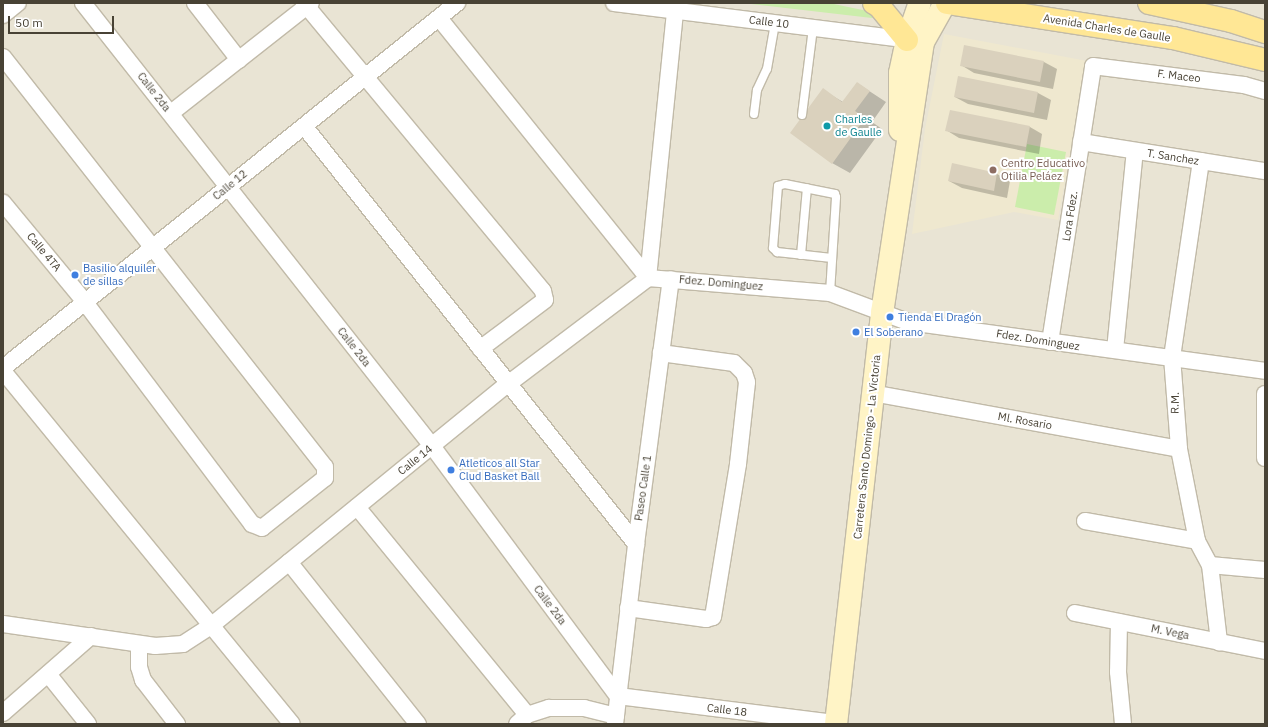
<!DOCTYPE html>
<html>
<head>
<meta charset="utf-8">
<style>
  body { margin:0 }
  #map { position:relative; width:1268px; height:727px; overflow:hidden; background:#f5f1e6; font-family:"IBM Plex Sans",sans-serif }
  div>[style] { position:absolute }
  .residential>* { inset:0; background:#e9e4d4 }
  .education>* { inset:0; background:#efe8cf }
  .green>* { inset:0; background:#cbedab }
  .shadow>* { inset:0; background:#0003 }
  .building>* { inset:0; background:#dad1bd }
  .roads { filter:drop-shadow(1px 0 #c1baa8) drop-shadow(-1px 0 #c1baa8) drop-shadow(0 1px #c1baa8) drop-shadow(0 -1px #c1baa8) }
  .lane>* { height:8px; margin:-4px; padding:0 4px; transform-origin:4px; border-radius:4px; background:#fff }
  .street>* { height:16px; margin:-8px; padding:0 8px; transform-origin:8px; border-radius:8px; background:#fff }
  .secondary>* { height:22px; margin:-11px; padding:0 11px; transform-origin:11px; border-radius:11px; background:#fff4c6 }
  .primary>* { height:22px; margin:-11px; padding:0 11px; transform-origin:11px; border-radius:11px; background:#ffe795 }
  .dots>* { width:11px; height:11px; translate:-50% -50%; box-sizing:border-box; border:2px solid #fff; border-radius:50% }
  span { translate:-50% -50%; white-space:nowrap; text-align:center; line-height:1.15; -webkit-text-stroke:4px #fff; paint-order:stroke }
  .street-label { font-size:11px; color:#484235 }
  .culture-label { font-size:11px; color:#0d838f }
  .left { translate:0 -50%; text-align:left }
  .education-label { font-size:11px; color:#785e54 }
  .shop-label { font-size:11px; color:#366cbe }
  .frame { position:absolute; inset:0; border:4px solid #484235; pointer-events:none }
  .scale { position:absolute; left:8px; top:16px; width:106px; height:18px; box-sizing:border-box; border:2px solid #484235; border-top:0; padding-left:5px; font-size:12px; line-height:14px; white-space:nowrap; color:#484235; -webkit-text-stroke:3px #fff; paint-order:stroke }
</style>
</head>
<body>
<div id="map">
  <div class="residential">
    <i style="clip-path:polygon(3px 3px,1265px 3px,1265px 724px,3px 724px)"></i>
  </div>
  <div class="education">
    <i style="clip-path:polygon(944px 34px,1087px 61px,1058px 220px,1014px 212px,912px 234px,925px 129px)"></i>
  </div>
  <div class="green">
    <i style="clip-path:polygon(743px 3px,829px 3px,877px 13px,872px 18px)"></i>
    <i style="clip-path:polygon(1027px 144px,1066px 152px,1054px 215px,1015px 207px)"></i>
  </div>
  <div class="shadow">
    <i style="clip-path:polygon(965px 46px,1044px 62px,1057px 69px,1053px 89px,974px 73px,961px 65px)"></i>
    <i style="clip-path:polygon(959px 77px,1038px 93px,1051px 100px,1047px 120px,968px 104px,955px 97px)"></i>
    <i style="clip-path:polygon(857px 83px,886px 102px,872px 122px,882px 129px,850px 173px,832px 163px,823px 90px,843px 102px)"></i>
    <i style="clip-path:polygon(1030px 127px,1042px 134px,1039px 154px,959px 138px,946px 130px)"></i>
    <i style="clip-path:polygon(953px 164px,997px 174px,1010px 181px,1007px 198px,962px 188px,949px 181px)"></i>
  </div>
  <div class="building">
    <i style="clip-path:polygon(964px 45px,1044px 61px,1040px 82px,960px 66px)"></i>
    <i style="clip-path:polygon(958px 76px,1038px 92px,1034px 113px,954px 97px)"></i>
    <i style="clip-path:polygon(857px 82px,870px 91px,855px 111px,865px 118px,832px 164px,790px 133px,823px 88px,842px 102px)"></i>
    <i style="clip-path:polygon(950px 110px,1030px 126px,1026px 147px,945px 131px)"></i>
    <i style="clip-path:polygon(952px 163px,997px 173px,994px 191px,948px 181px)"></i>
  </div>
  <div class="roads">
    <div class="lane">
      <i style="left:754px;top:114px;width:24px;rotate:-83deg"></i>
      <i style="left:757px;top:90px;width:23px;rotate:-65deg"></i>
      <i style="left:767px;top:69px;width:47px;rotate:-80.1deg"></i>
      <i style="left:802px;top:115px;width:88px;rotate:-82.8deg"></i>
      <i style="left:801px;top:255px;width:67px;rotate:-84.9deg"></i>
      <i style="left:830px;top:293px;width:96px;rotate:-86.4deg"></i>
      <i style="left:836px;top:197px;width:3px;rotate:-108deg"></i>
      <i style="left:835px;top:194px;width:51px;rotate:-168.7deg"></i>
      <i style="left:785px;top:184px;width:7px;rotate:164deg"></i>
      <i style="left:778px;top:186px;width:62px;rotate:94.6deg"></i>
      <i style="left:773px;top:248px;width:6px;rotate:45deg"></i>
      <i style="left:777px;top:252px;width:55px;rotate:6.2deg"></i>
    </div>
    <div class="street">
      <i style="left:83px;top:3px;width:564px;rotate:51.77deg"></i>
      <i style="left:432px;top:446px;width:312px;rotate:53.4deg"></i>
      <i style="left:195px;top:3px;width:72px;rotate:52.3deg"></i>
      <i style="left:304px;top:3px;width:374px;rotate:50.3deg"></i>
      <i style="left:543px;top:291px;width:9px;rotate:77deg"></i>
      <i style="left:545px;top:300px;width:81px;rotate:143deg"></i>
      <i style="left:614px;top:3px;width:300px;rotate:7.1deg"></i>
      <i style="left:3px;top:15px;width:19px;rotate:-39deg"></i>
      <i style="left:439px;top:18px;width:334px;rotate:51.2deg"></i>
      <i style="left:3px;top:57px;width:521px;rotate:51.86deg"></i>
      <i style="left:325px;top:467px;width:11px;rotate:90deg"></i>
      <i style="left:325px;top:478px;width:80px;rotate:141.6deg"></i>
      <i style="left:262px;top:528px;width:11px;rotate:-158deg"></i>
      <i style="left:252px;top:524px;width:278px;rotate:-127deg"></i>
      <i style="left:85px;top:302px;width:129px;rotate:-129.6deg"></i>
      <i style="left:171px;top:113px;width:178px;rotate:-38.2deg"></i>
      <i style="left:304px;top:126px;width:534px;rotate:51.54deg"></i>
      <i style="left:1081px;top:142px;width:186px;rotate:9deg"></i>
      <i style="left:1201px;top:161px;width:198px;rotate:98.4deg"></i>
      <i style="left:1172px;top:357px;width:92px;rotate:85.6deg"></i>
      <i style="left:1179px;top:449px;width:94px;rotate:78.9deg"></i>
      <i style="left:1197px;top:541px;width:27px;rotate:62deg"></i>
      <i style="left:1210px;top:565px;width:78px;rotate:83.3deg"></i>
      <i style="left:648px;top:278px;width:183px;rotate:4.7deg"></i>
      <i style="left:830px;top:293px;width:83px;rotate:20.4deg"></i>
      <i style="left:908px;top:322px;width:360px;rotate:7.8deg"></i>
      <i style="left:648px;top:278px;width:268px;rotate:-84.2deg"></i>
      <i style="left:1050px;top:342px;width:279px;rotate:-81.1deg"></i>
      <i style="left:1093px;top:66px;width:152px;rotate:7.2deg"></i>
      <i style="left:1244px;top:85px;width:22px;rotate:16deg"></i>
      <i style="left:1115px;top:350px;width:200px;rotate:-84.3deg"></i>
      <i style="left:3px;top:368px;width:583px;rotate:-38.8deg"></i>
      <i style="left:3px;top:371px;width:456px;rotate:50.7deg"></i>
      <i style="left:872px;top:393px;width:312px;rotate:10.3deg"></i>
      <i style="left:1265px;top:394px;width:64px;rotate:90deg"></i>
      <i style="left:357px;top:507px;width:269px;rotate:50.7deg"></i>
      <i style="left:1085px;top:521px;width:114px;rotate:10.1deg"></i>
      <i style="left:289px;top:562px;width:207px;rotate:51.5deg"></i>
      <i style="left:1210px;top:565px;width:55px;rotate:5.2deg"></i>
      <i style="left:628px;top:608px;width:79px;rotate:8deg"></i>
      <i style="left:706px;top:619px;width:7px;rotate:-16deg"></i>
      <i style="left:713px;top:617px;width:155px;rotate:-80.7deg"></i>
      <i style="left:738px;top:464px;width:82px;rotate:-83.7deg"></i>
      <i style="left:747px;top:382px;width:9px;rotate:-108deg"></i>
      <i style="left:744px;top:373px;width:14px;rotate:-135deg"></i>
      <i style="left:734px;top:363px;width:74px;rotate:-172.2deg"></i>
      <i style="left:1075px;top:613px;width:194px;rotate:11.3deg"></i>
      <i style="left:1119px;top:622px;width:50px;rotate:91.1deg"></i>
      <i style="left:1118px;top:672px;width:52px;rotate:84.5deg"></i>
      <i style="left:3px;top:624px;width:154px;rotate:8.2deg"></i>
      <i style="left:155px;top:646px;width:28px;rotate:-4deg"></i>
      <i style="left:183px;top:644px;width:35px;rotate:-33deg"></i>
      <i style="left:212px;top:625px;width:382px;rotate:-39.2deg"></i>
      <i style="left:508px;top:384px;width:176px;rotate:-37.1deg"></i>
      <i style="left:139px;top:644px;width:23px;rotate:90deg"></i>
      <i style="left:139px;top:667px;width:14px;rotate:73deg"></i>
      <i style="left:143px;top:680px;width:56px;rotate:52.3deg"></i>
      <i style="left:48px;top:674px;width:64px;rotate:51.3deg"></i>
      <i style="left:618px;top:696px;width:220px;rotate:7.1deg"></i>
      <i style="left:3px;top:713px;width:117px;rotate:-41.2deg"></i>
      <i style="left:517px;top:724px;width:13px;rotate:-42deg"></i>
      <i style="left:527px;top:715px;width:23px;rotate:-18deg"></i>
      <i style="left:549px;top:708px;width:35px"></i>
      <i style="left:584px;top:708px;width:33px;rotate:14deg"></i>
      <i style="left:615px;top:724px;width:181px;rotate:-83.3deg"></i>
      <i style="left:636px;top:544px;width:267px;rotate:-82.5deg"></i>
    </div>
    <div class="secondary">
      <i style="left:900px;top:130px;width:57px;rotate:-90deg"></i>
      <i style="left:900px;top:73px;width:34px;rotate:-78deg"></i>
      <i style="left:907px;top:40px;width:39px;rotate:-71deg"></i>
      <i style="left:836px;top:724px;width:414px;rotate:-83.6deg"></i>
      <i style="left:882px;top:313px;width:274px;rotate:-81.4deg"></i>
      <i style="left:923px;top:42px;width:45px;rotate:-60.6deg"></i>
    </div>
    <div class="primary">
      <i style="left:874px;top:3px;width:6px;rotate:31deg"></i>
      <i style="left:879px;top:6px;width:44px;rotate:50.5deg"></i>
      <i style="left:947px;top:3px;width:229px;rotate:8.8deg"></i>
      <i style="left:1173px;top:38px;width:95px;rotate:13.4deg"></i>
      <i style="left:1149px;top:3px;width:84px;rotate:12.4deg"></i>
      <i style="left:1231px;top:21px;width:36px;rotate:18deg"></i>
    </div>
  </div>
  <div class="dots">
    <i style="left:827px;top:126px;background:#0f9aa8"></i>
    <i style="left:993px;top:170px;background:#8d6e63"></i>
    <i style="left:75px;top:275px;background:#3f7fe0"></i>
    <i style="left:890px;top:317px;background:#3f7fe0"></i>
    <i style="left:856px;top:332px;background:#3f7fe0"></i>
    <i style="left:451px;top:470px;background:#3f7fe0"></i>
  </div>
  <div class="street-label">
    <span style="left:769px;top:22px;rotate:7deg">Calle 10</span>
    <span style="left:1107px;top:28px;rotate:9deg">Avenida Charles de Gaulle</span>
    <span style="left:1179px;top:76px;rotate:7deg">F. Maceo</span>
    <span style="left:154px;top:92px;rotate:52deg">Calle 2da</span>
    <span style="left:1173px;top:157px;rotate:9deg">T. Sanchez</span>
    <span style="left:230px;top:185px;rotate:-39deg">Calle 12</span>
    <span style="left:1070px;top:216px;rotate:-81deg">Lora Fdez.</span>
    <span style="left:44px;top:252px;rotate:50deg">Calle 4TA</span>
    <span style="left:721px;top:283px;rotate:5deg">Fdez. Dominguez</span>
    <span style="left:1038px;top:340px;rotate:9deg">Fdez. Dominguez</span>
    <span style="left:354px;top:347px;rotate:52deg">Calle 2da</span>
    <span style="left:1175px;top:403px;rotate:-89deg">R.M.</span>
    <span style="left:1025px;top:421px;rotate:10deg">Ml. Rosario</span>
    <span style="left:867px;top:447px;rotate:-84deg">Carretera Santo Domingo - La Victoria</span>
    <span style="left:415px;top:460px;rotate:-39deg">Calle 14</span>
    <span style="left:643px;top:488px;rotate:-82deg">Paseo Calle 1</span>
    <span style="left:550px;top:605px;rotate:53deg">Calle 2da</span>
    <span style="left:1170px;top:632px;rotate:11deg">M. Vega</span>
    <span style="left:727px;top:710px;rotate:7deg">Calle 18</span>
  </div>
  <div class="culture-label">
    <span class="left" style="left:835px;top:126px">Charles<br>de Gaulle</span>
  </div>
  <div class="education-label">
    <span class="left" style="left:1001px;top:170px">Centro Educativo<br>Otilia Peláez</span>
  </div>
  <div class="shop-label">
    <span class="left" style="left:83px;top:275px">Basilio alquiler<br>de sillas</span>
    <span class="left" style="left:898px;top:317px">Tienda El Dragón</span>
    <span class="left" style="left:864px;top:332px">El Soberano</span>
    <span class="left" style="left:459px;top:470px">Atleticos all Star<br>Clud Basket Ball</span>
  </div>
  <div class="frame"></div>
  <div class="scale">50 m</div>
</div>
</body>
</html>
